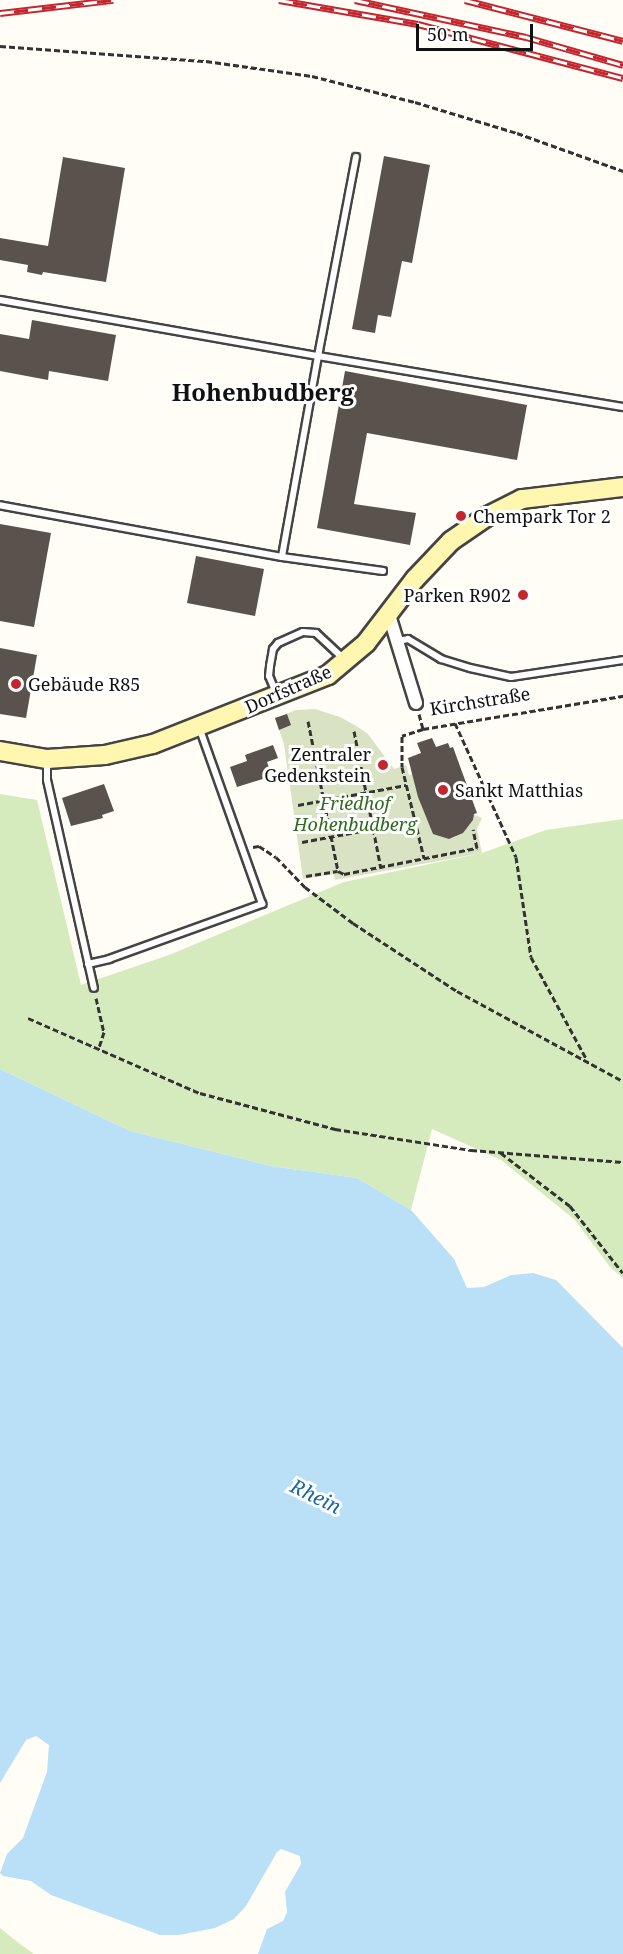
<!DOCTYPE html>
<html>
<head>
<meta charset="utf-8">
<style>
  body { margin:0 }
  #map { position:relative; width:623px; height:1954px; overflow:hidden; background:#fffdf5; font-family:"Noto Serif",serif }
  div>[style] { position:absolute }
  .green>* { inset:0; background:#d5ebbd }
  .cemetery>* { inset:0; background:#d9e3c4 }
  .water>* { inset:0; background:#b9e0f7 }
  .building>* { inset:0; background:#5a524d }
  .path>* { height:3px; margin-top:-1.5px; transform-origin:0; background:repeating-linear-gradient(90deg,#333 0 6px,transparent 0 9px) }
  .roads { filter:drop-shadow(2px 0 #444) drop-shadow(-2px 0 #444) drop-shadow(0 2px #444) drop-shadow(0 -2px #444) }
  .lane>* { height:6px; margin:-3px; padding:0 3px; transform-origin:3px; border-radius:3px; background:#fff }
  .street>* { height:12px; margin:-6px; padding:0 6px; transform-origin:6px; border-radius:6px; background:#fff }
  .secondary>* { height:18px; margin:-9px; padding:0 9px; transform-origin:9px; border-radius:9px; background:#fff6b0 }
  .rail>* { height:7px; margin-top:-3.5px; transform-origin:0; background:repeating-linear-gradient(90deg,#fff 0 14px,#c4262e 0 28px); box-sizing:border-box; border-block:2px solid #c4262e }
  .dots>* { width:16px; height:16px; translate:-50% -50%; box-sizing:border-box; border:3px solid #fff; border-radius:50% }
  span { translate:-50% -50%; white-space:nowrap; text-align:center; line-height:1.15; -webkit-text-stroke:6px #fff; paint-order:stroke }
  .poi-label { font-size:18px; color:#111 }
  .left { translate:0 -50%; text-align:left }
  .right { translate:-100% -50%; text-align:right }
  .street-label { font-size:18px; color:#111 }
  .park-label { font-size:18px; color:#2f6b1f; font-style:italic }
  .water-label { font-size:20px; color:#1768a6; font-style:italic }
  .district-label { font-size:24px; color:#111; font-weight:700 }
  .scale { position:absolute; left:416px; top:24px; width:117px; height:27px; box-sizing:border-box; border:3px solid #111; border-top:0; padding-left:8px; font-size:18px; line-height:21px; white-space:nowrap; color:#111; -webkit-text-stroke:4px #fff; paint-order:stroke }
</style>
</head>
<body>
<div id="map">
  <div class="green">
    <i style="clip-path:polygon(0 794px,37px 800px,81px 985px,169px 955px,344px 882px,482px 853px,546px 830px,623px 819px,623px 1278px,610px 1267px,574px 1219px,501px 1160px,432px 1129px,411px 1210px,357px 1178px,271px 1166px,130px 1131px,0 1069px)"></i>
    <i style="clip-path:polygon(0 1928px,20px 1944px,34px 1954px,0 1954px)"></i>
  </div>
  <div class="cemetery">
    <i style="clip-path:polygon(315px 709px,340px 717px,358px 727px,368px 734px,394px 769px,406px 765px,409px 775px,414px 774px,425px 814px,436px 835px,446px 835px,448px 839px,455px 837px,460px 831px,463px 833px,467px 824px,471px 825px,468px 823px,473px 814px,482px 818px,477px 829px,482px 853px,335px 880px,334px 874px,303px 879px,284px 744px,275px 718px,296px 710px)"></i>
  </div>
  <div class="water">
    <i style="clip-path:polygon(0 1069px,130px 1131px,271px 1166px,357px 1178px,411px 1210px,454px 1259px,467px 1288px,484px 1287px,511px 1275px,533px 1273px,556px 1280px,623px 1348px,623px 1954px,258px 1954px,267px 1929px,283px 1921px,287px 1912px,285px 1892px,301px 1864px,300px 1856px,281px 1849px,277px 1852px,246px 1906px,234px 1919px,215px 1928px,179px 1935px,160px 1935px,51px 1895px,31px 1881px,3px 1876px,0 1873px,7px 1854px,23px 1838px,47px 1772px,49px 1745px,36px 1736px,26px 1740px,0 1783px)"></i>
  </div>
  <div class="building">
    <i style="clip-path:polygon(384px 156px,430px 165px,412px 263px,402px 261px,391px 317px,378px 315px,375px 333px,352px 329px)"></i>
    <i style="clip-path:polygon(63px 157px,125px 168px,106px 282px,43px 272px,42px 275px,27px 272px,28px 265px,0 260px,0 238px,48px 246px)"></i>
    <i style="clip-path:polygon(32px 320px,116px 335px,108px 381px,49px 371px,48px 380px,0 371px,0 334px,29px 339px)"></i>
    <i style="clip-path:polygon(345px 371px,527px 405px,517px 460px,367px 433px,354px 504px,416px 513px,410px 545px,317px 528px)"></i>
    <i style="clip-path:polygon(0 524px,51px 533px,34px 627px,0 621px)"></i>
    <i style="clip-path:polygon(196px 556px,264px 569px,255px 616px,187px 603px)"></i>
    <i style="clip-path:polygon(0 648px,37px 655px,26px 718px,0 714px)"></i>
    <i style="clip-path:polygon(287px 714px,291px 725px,279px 730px,275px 718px)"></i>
    <i style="clip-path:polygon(432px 738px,436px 747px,448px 743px,450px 748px,453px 747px,477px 813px,474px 814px,473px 820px,463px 833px,449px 839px,433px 834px,418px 797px,408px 758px,421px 753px,417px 743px)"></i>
    <i style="clip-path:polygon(273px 745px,278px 758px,267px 762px,272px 776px,237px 787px,230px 767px,247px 761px,245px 755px)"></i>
    <i style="clip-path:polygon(104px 784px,114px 811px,102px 815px,103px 818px,71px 826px,62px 798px)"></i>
  </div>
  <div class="path">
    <i style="left:0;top:46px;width:207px;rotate:4.2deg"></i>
    <i style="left:206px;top:61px;width:107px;rotate:8.1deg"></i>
    <i style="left:312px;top:76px;width:106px;rotate:14.2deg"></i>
    <i style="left:415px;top:102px;width:107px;rotate:16.9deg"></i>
    <i style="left:517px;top:133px;width:113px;rotate:19.7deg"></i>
    <i style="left:419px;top:714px;width:16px;rotate:75deg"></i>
    <i style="left:423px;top:729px;width:203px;rotate:-9.4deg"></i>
    <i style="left:308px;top:721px;width:153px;rotate:78.7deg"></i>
    <i style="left:455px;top:723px;width:147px;rotate:65.5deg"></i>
    <i style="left:516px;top:857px;width:101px;rotate:81.5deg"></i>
    <i style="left:531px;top:957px;width:117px;rotate:61.5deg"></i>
    <i style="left:423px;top:729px;width:22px;rotate:162deg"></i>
    <i style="left:402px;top:736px;width:31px;rotate:90deg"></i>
    <i style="left:402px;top:767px;width:94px;rotate:76.4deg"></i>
    <i style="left:354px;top:731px;width:140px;rotate:78.9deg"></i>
    <i style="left:298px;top:805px;width:110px;rotate:-10.5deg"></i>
    <i style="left:302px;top:842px;width:115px;rotate:-10.5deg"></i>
    <i style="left:253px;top:847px;width:6px;rotate:-9deg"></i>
    <i style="left:259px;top:846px;width:20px;rotate:33deg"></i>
    <i style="left:276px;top:857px;width:42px;rotate:46deg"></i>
    <i style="left:305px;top:887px;width:60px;rotate:36.9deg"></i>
    <i style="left:353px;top:923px;width:124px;rotate:33.2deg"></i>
    <i style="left:457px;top:991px;width:189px;rotate:28.5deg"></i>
    <i style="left:306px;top:876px;width:32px;rotate:-9deg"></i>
    <i style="left:338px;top:871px;width:7px;rotate:27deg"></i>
    <i style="left:344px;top:874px;width:136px;rotate:-11.1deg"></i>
    <i style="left:477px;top:848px;width:19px;rotate:-102deg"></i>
    <i style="left:96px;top:998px;width:35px;rotate:77deg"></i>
    <i style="left:104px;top:1032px;width:16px;rotate:108deg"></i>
    <i style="left:28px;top:1018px;width:188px;rotate:23.6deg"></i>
    <i style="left:200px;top:1093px;width:140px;rotate:14.9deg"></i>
    <i style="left:335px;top:1129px;width:138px;rotate:8.8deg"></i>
    <i style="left:471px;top:1150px;width:152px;rotate:4.5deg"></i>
    <i style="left:501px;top:1153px;width:87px;rotate:37.5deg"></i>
    <i style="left:570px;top:1206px;width:85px;rotate:51.7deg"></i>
  </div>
  <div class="roads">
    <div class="lane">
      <i style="left:356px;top:157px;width:203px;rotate:100.8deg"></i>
      <i style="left:318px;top:356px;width:309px;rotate:9.5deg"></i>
      <i style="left:0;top:300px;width:323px;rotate:10deg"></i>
      <i style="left:318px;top:356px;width:204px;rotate:100.2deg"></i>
      <i style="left:282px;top:557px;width:287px;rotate:-169.6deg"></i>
      <i style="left:282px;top:557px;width:102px;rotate:7.9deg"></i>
      <i style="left:398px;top:641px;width:10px;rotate:-11deg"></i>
      <i style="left:408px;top:639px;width:39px;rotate:31deg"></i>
      <i style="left:441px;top:659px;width:30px;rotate:17deg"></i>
      <i style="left:470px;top:668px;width:42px;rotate:12.4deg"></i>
      <i style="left:511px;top:677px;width:113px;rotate:-8.6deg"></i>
      <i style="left:276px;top:693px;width:18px;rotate:-112deg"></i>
      <i style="left:269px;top:676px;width:10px;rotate:-84deg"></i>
      <i style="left:270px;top:666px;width:17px;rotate:-80deg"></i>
      <i style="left:273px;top:649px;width:8px;rotate:-50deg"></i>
      <i style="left:278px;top:643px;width:27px;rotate:-24deg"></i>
      <i style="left:303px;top:632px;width:13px;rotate:4deg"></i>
      <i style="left:316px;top:633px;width:37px;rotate:43deg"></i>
      <i style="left:47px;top:762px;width:18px;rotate:90deg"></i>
      <i style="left:47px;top:780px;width:213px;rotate:77.3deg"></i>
      <i style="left:88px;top:964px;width:22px;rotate:-13deg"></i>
      <i style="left:109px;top:959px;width:163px;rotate:-19.8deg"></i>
      <i style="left:262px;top:904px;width:188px;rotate:-109.6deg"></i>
    </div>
    <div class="street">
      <i style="left:389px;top:615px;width:92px;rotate:72.9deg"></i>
    </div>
    <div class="secondary">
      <i style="left:0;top:751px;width:48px;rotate:9.7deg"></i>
      <i style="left:47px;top:759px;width:58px;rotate:-3.9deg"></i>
      <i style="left:105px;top:755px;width:49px;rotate:-12.9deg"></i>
      <i style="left:153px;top:744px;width:188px;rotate:-21.5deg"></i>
      <i style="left:328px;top:675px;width:50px;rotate:-40.1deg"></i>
      <i style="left:366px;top:643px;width:81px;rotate:-52.6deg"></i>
      <i style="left:415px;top:579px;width:52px;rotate:-46.5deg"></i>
      <i style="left:451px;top:541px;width:42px;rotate:-34.4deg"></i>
      <i style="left:486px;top:517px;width:40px;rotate:-26.6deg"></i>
      <i style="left:522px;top:499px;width:102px;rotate:-6.8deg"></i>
    </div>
  </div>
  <div class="rail">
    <i style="left:279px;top:0;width:141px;rotate:9.8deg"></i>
    <i style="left:418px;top:24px;width:212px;rotate:14.8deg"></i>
    <i style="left:355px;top:0;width:175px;rotate:12.2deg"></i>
    <i style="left:526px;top:37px;width:101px;rotate:16.1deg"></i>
    <i style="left:465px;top:0;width:163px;rotate:14.5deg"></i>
    <i style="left:0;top:13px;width:114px;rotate:-6.6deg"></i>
  </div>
  <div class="dots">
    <i style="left:461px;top:516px;background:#c4262e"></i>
    <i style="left:523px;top:595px;background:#c4262e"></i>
    <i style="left:16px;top:684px;background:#c4262e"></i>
    <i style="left:383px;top:765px;background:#c4262e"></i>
    <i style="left:443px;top:790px;background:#c4262e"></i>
  </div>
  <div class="poi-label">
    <span class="left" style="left:473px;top:516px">Chempark Tor 2</span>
    <span class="right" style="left:511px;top:595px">Parken R902</span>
    <span class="left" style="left:28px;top:684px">Gebäude R85</span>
    <span class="right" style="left:371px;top:765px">Zentraler<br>Gedenkstein</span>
    <span class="left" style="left:455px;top:790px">Sankt Matthias</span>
  </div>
  <div class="street-label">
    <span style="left:288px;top:689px;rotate:-24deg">Dorfstraße</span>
    <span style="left:480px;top:701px;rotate:-9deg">Kirchstraße</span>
  </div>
  <div class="park-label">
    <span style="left:355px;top:814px">Friedhof<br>Hohenbudberg</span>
  </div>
  <div class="water-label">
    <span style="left:316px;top:1496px;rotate:26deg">Rhein</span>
  </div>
  <div class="district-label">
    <span style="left:263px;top:392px">Hohenbudberg</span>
  </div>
  <div class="scale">50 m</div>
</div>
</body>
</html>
